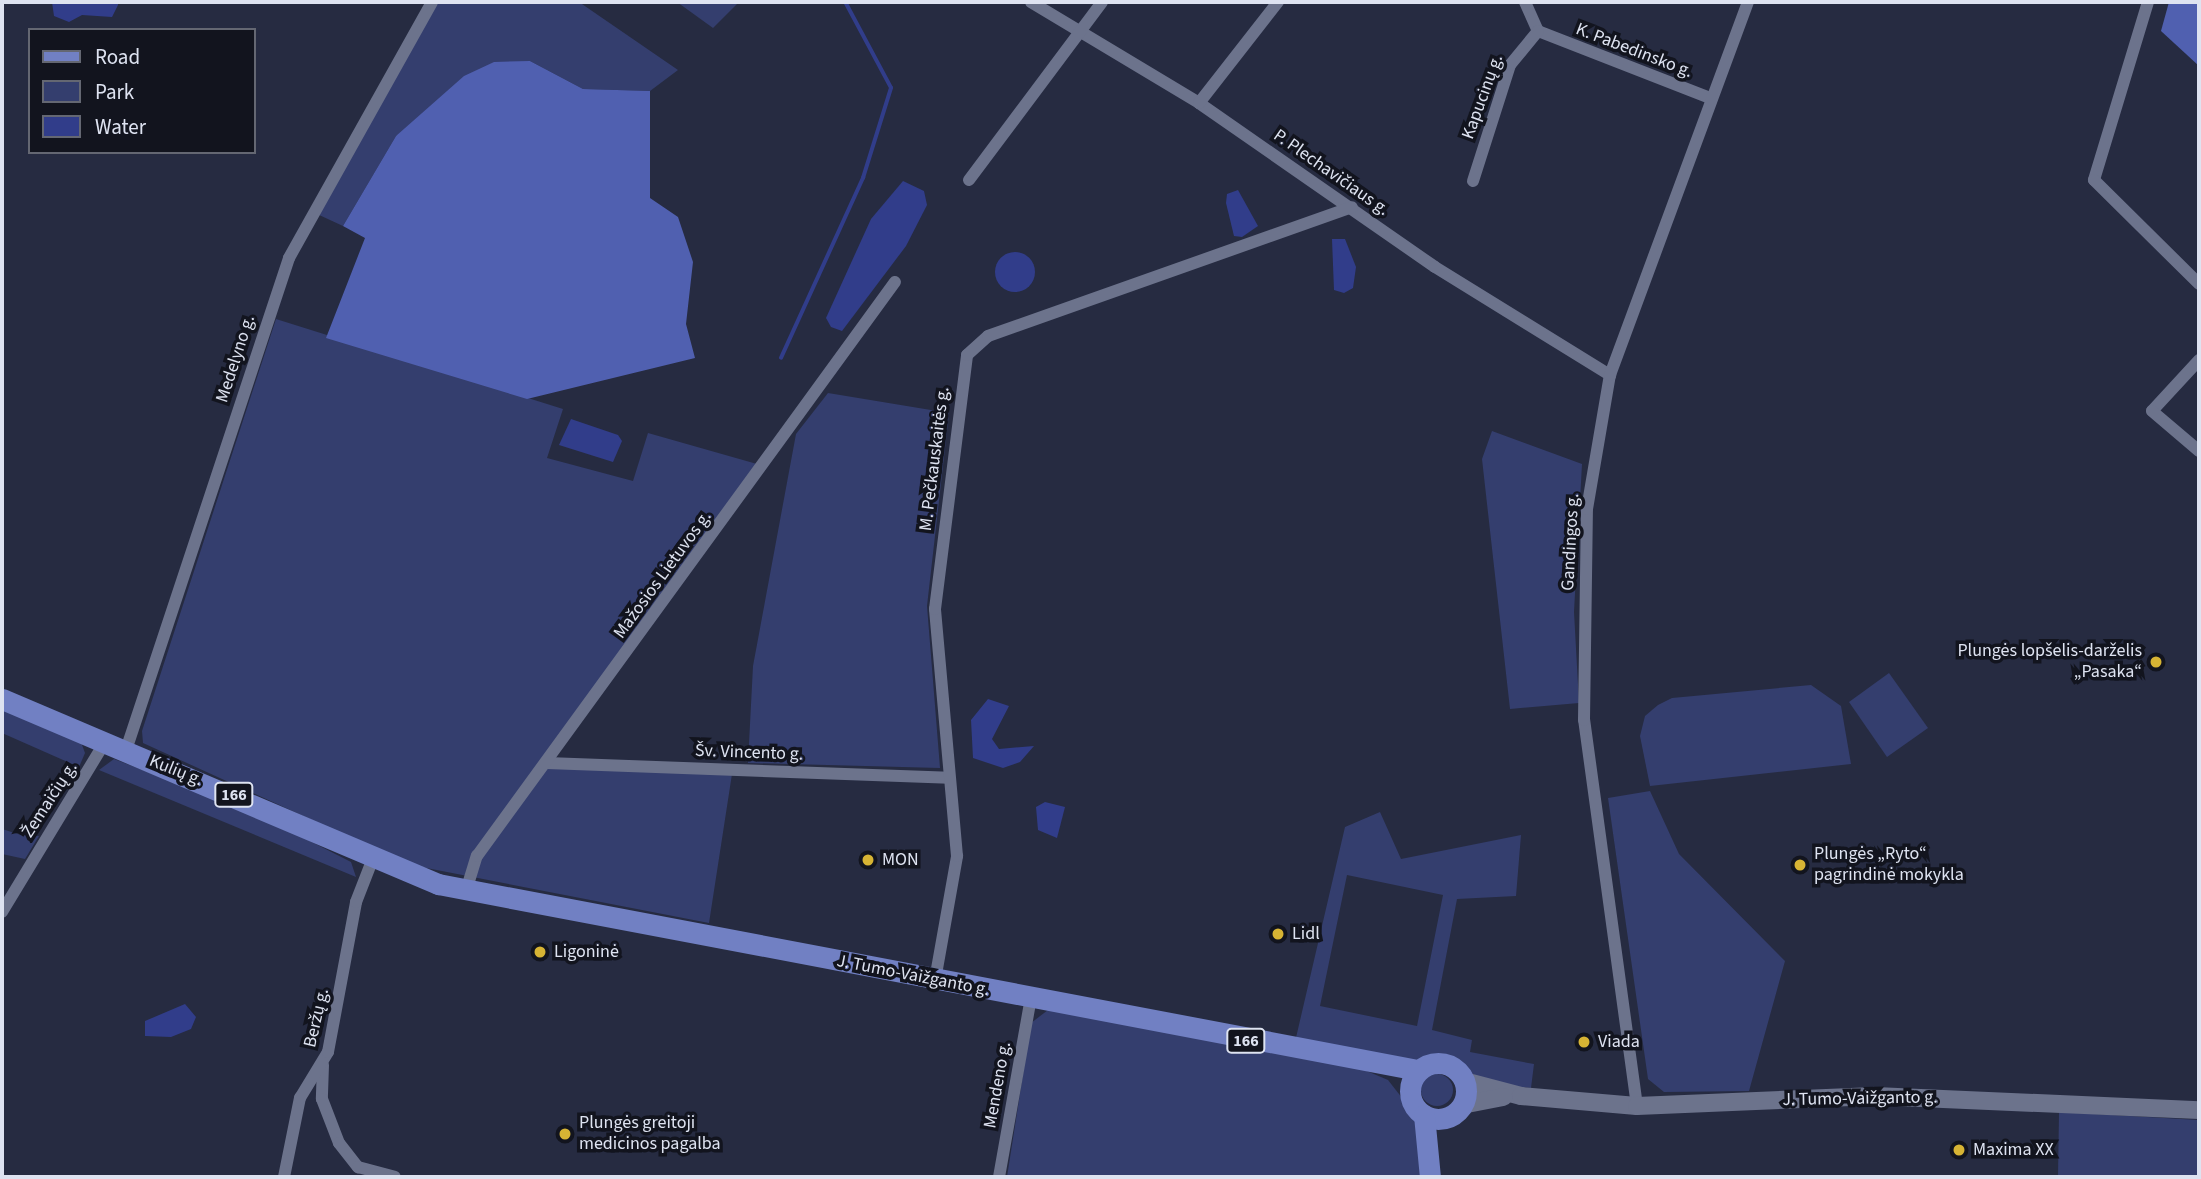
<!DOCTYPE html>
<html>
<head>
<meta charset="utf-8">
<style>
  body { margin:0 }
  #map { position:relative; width:2201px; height:1179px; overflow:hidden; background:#262b41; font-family:"Source Sans 3",sans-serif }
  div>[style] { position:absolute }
  .green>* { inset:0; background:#343e6e }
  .round { border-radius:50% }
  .forest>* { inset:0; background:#5060b0 }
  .water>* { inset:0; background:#313d8a }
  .stream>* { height:3.5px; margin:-1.75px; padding:0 1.75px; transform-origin:1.75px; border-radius:1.75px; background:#313d8a }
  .minor>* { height:12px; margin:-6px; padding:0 6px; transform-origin:6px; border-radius:6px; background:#6c738c }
  .secondary>* { height:18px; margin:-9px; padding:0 9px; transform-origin:9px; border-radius:9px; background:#6c738c }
  .primary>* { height:21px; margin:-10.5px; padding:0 10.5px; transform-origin:10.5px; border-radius:10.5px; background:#7180c3 }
  .primary>.ring { margin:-10.5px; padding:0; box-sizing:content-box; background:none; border:21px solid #7180c3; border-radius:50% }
  .dots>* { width:19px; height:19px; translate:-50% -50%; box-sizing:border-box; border:4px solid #12141e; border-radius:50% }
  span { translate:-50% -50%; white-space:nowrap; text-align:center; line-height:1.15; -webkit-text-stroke:7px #12141e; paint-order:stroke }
  .shield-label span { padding:2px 5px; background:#12141e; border:2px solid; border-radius:5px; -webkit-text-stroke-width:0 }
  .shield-label { font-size:16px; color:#dee3f1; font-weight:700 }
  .street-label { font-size:18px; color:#dee3f1 }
  .poi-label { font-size:18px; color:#dee3f1 }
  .right { translate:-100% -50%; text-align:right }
  .left { translate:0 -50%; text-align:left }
  .frame { position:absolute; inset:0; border:4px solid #dee3f1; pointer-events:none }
  .legend { position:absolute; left:28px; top:28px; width:228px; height:126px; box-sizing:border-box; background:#12141e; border:2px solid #646772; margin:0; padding:9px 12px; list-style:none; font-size:21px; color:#dee3f1 }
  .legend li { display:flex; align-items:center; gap:14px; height:35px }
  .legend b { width:35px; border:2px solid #646772 }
</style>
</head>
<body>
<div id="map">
  <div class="green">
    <i style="clip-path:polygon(437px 2px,579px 2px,678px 70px,650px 91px,583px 89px,530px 61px,396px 136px,343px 226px,317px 214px)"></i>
    <i style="clip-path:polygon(677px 2px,739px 2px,713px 28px)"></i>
    <i style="clip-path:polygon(276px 319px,563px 409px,547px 458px,633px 481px,648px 433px,757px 464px,537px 768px,732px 774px,709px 923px,411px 865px,143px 743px,142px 731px)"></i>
    <i style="clip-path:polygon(828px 393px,949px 413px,927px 606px,940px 768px,748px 763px,753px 666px,796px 434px)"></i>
    <i style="clip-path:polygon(1492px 431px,1582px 464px,1574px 612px,1579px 703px,1510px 709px,1482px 459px)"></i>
    <i style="clip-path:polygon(1889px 673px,1928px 728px,1887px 757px,1849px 702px)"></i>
    <i style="clip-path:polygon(1811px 685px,1841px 706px,1851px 764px,1650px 786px,1640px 736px,1645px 716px,1658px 705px,1672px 698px)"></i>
    <i style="clip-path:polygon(2px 707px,81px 742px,85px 753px,79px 767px,2px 733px)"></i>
    <i style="clip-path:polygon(114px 759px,259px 815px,351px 862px,356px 877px,99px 770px)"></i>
    <i style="clip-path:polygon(1650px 791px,1679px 854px,1785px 961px,1749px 1091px,1664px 1092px,1648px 1079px,1608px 798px)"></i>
    <i style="clip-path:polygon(evenodd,1380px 812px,1401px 859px,1521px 835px,1516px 896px,1457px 899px,1432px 1030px,1472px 1040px,1470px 1052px,1534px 1064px,1531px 1088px,1487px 1084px,1448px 1056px,1413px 1063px,1295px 1042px,1345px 827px,1380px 812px,1347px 875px,1443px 895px,1417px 1026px,1320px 1006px,1347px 875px)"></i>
    <i style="clip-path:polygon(2px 829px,21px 835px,39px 836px,25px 859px,2px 854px)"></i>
    <i style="clip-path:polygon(1048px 1010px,1362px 1069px,1388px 1080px,1417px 1117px,1423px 1177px,1007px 1177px,1031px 1023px)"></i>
    <i class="round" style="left:1421px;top:1074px;width:32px;height:32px"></i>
    <i style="clip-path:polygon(2059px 1112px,2199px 1120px,2199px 1177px,2058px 1177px)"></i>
  </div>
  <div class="forest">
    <i style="clip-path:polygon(2169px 2px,2199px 2px,2199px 66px,2161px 31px)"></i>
    <i style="clip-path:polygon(530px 61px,583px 89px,650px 91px,650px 198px,678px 217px,693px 262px,686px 324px,695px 358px,527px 399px,326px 338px,365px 238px,343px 226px,396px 136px,464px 76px,494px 62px)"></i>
  </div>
  <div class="water">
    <i style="clip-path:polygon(52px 2px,118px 2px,118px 5px,112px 17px,82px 15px,69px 22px,54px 16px)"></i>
    <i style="clip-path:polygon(903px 181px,924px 191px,927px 205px,906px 246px,842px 331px,831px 327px,826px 318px,871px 219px)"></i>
    <i style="clip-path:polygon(1238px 190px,1258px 226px,1242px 237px,1234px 236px,1226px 203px,1227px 194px)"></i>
    <i style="clip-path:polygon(1332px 239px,1345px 239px,1356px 267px,1353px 288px,1344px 293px,1334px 290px)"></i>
    <i class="round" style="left:995px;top:252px;width:40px;height:40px"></i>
    <i style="clip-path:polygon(571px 419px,618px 435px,622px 441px,613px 462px,559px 445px)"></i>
    <i style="clip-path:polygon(988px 699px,1009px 706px,992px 739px,999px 749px,1034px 746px,1020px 762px,1003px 768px,973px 758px,971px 720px)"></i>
    <i style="clip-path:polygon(1045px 802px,1065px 807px,1057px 838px,1038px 830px,1036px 807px)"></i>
    <i style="clip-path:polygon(185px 1004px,196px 1017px,191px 1029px,171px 1037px,145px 1036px,145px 1021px)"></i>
  </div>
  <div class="stream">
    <i style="left:781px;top:358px;width:198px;rotate:-65.5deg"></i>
    <i style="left:863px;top:178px;width:94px;rotate:-72.7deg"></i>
    <i style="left:891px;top:88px;width:98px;rotate:-118.1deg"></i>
  </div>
  <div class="minor">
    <i style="left:1031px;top:2px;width:196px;rotate:31deg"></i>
    <i style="left:1199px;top:103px;width:287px;rotate:34.8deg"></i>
    <i style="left:1435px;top:267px;width:206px;rotate:31.7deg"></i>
    <i style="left:1525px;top:2px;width:32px;rotate:66deg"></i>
    <i style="left:1538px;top:31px;width:185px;rotate:21.3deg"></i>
    <i style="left:2148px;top:2px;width:186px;rotate:106.9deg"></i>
    <i style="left:2094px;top:180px;width:148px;rotate:44.7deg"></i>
    <i style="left:1199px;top:103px;width:128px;rotate:-52deg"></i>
    <i style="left:969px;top:180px;width:222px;rotate:-53.2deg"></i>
    <i style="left:1473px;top:181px;width:122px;rotate:-72.3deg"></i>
    <i style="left:1510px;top:65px;width:44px;rotate:-50.5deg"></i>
    <i style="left:2199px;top:360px;width:69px;rotate:132.7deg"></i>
    <i style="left:2152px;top:411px;width:62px;rotate:40.4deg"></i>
    <i style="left:126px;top:750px;width:518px;rotate:-71.67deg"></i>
    <i style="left:289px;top:258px;width:293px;rotate:-60.8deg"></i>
    <i style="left:547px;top:763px;width:402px;rotate:2.1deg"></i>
    <i style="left:466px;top:891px;width:37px;rotate:-73deg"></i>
    <i style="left:477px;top:856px;width:710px;rotate:-53.94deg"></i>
    <i style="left:2px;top:912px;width:199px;rotate:-58.8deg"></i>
    <i style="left:935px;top:980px;width:126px;rotate:-79.9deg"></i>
    <i style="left:957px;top:856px;width:248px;rotate:-95.1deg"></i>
    <i style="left:935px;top:609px;width:256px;rotate:-82.8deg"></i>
    <i style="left:967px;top:355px;width:28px;rotate:-42deg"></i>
    <i style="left:988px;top:336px;width:386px;rotate:-19.5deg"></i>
    <i style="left:323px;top:1065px;width:34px;rotate:92deg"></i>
    <i style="left:322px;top:1099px;width:47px;rotate:68.9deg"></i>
    <i style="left:339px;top:1143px;width:31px;rotate:52deg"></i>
    <i style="left:358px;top:1167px;width:38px;rotate:15deg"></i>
    <i style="left:1637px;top:1106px;width:390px;rotate:-97.8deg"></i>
    <i style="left:1584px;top:720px;width:211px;rotate:-89.2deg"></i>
    <i style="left:1587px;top:509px;width:136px;rotate:-80.3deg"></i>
    <i style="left:1610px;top:375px;width:398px;rotate:-69.7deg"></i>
    <i style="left:284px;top:1177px;width:81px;rotate:-78.6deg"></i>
    <i style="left:300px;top:1098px;width:54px;rotate:-58.7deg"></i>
    <i style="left:328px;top:1052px;width:153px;rotate:-79.4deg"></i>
    <i style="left:356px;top:902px;width:44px;rotate:-68.7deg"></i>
    <i style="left:999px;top:1177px;width:182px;rotate:-79.9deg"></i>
  </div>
  <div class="secondary">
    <i style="left:1464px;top:1081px;width:59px;rotate:14.7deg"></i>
    <i style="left:1521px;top:1096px;width:116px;rotate:4.9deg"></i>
    <i style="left:1637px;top:1106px;width:238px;rotate:-2.4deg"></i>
    <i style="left:1875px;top:1096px;width:324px;rotate:2.5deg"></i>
    <i style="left:1462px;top:1105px;width:42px;rotate:-11deg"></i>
  </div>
  <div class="primary">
    <i style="left:2px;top:699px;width:474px;rotate:23deg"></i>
    <i style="left:438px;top:884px;width:997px;rotate:10.75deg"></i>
    <i class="ring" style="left:1410px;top:1063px;width:35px;height:35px"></i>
    <i style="left:1424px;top:1115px;width:62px;rotate:84.5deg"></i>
  </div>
  <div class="dots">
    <i style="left:2156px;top:662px;background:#d7b434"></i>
    <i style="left:868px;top:860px;background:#d7b434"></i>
    <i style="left:1800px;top:865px;background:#d7b434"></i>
    <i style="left:1278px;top:934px;background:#d7b434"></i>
    <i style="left:540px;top:952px;background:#d7b434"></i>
    <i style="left:1584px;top:1042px;background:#d7b434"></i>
    <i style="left:565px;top:1134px;background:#d7b434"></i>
    <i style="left:1959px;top:1150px;background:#d7b434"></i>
  </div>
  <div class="shield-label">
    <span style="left:234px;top:795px">166</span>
    <span style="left:1246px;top:1041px">166</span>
  </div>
  <div class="street-label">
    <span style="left:1634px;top:51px;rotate:21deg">K. Pabedinsko g.</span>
    <span style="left:1483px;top:97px;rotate:-70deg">Kapucinų g.</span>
    <span style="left:1331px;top:173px;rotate:35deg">P. Plechavičiaus g.</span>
    <span style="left:236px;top:359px;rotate:-72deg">Medelyno g.</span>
    <span style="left:935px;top:459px;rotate:-83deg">M. Pečkauskaitės g.</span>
    <span style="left:1571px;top:542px;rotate:-87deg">Gandingos g.</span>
    <span style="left:663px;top:575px;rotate:-54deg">Mažosios Lietuvos g.</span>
    <span style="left:749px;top:753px;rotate:2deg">Šv. Vincento g.</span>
    <span style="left:176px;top:771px;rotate:22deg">Kulių g.</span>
    <span style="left:50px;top:800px;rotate:-57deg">Žemaičių g.</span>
    <span style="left:913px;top:976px;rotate:11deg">J. Tumo-Vaižganto g.</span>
    <span style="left:317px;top:1018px;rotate:-77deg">Beržų g.</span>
    <span style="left:998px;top:1085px;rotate:-80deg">Mendeno g.</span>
    <span style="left:1860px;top:1099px;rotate:-1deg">J. Tumo-Vaižganto g.</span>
  </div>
  <div class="poi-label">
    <span class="right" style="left:2142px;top:662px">Plungės lopšelis-darželis<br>„Pasaka“</span>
    <span class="left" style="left:1814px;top:865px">Plungės „Ryto“<br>pagrindinė mokykla</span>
    <span class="left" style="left:882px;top:860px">MON</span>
    <span class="left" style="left:1292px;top:934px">Lidl</span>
    <span class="left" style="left:554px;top:952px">Ligoninė</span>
    <span class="left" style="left:1598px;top:1042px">Viada</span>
    <span class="left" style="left:579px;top:1134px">Plungės greitoji<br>medicinos pagalba</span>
    <span class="left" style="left:1973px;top:1150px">Maxima XX</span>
  </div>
  <div class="frame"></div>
  <ul class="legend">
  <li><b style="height:9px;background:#7180c3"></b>Road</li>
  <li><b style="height:19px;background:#343e6e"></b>Park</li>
  <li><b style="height:19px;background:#313d8a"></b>Water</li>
  </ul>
</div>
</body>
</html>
